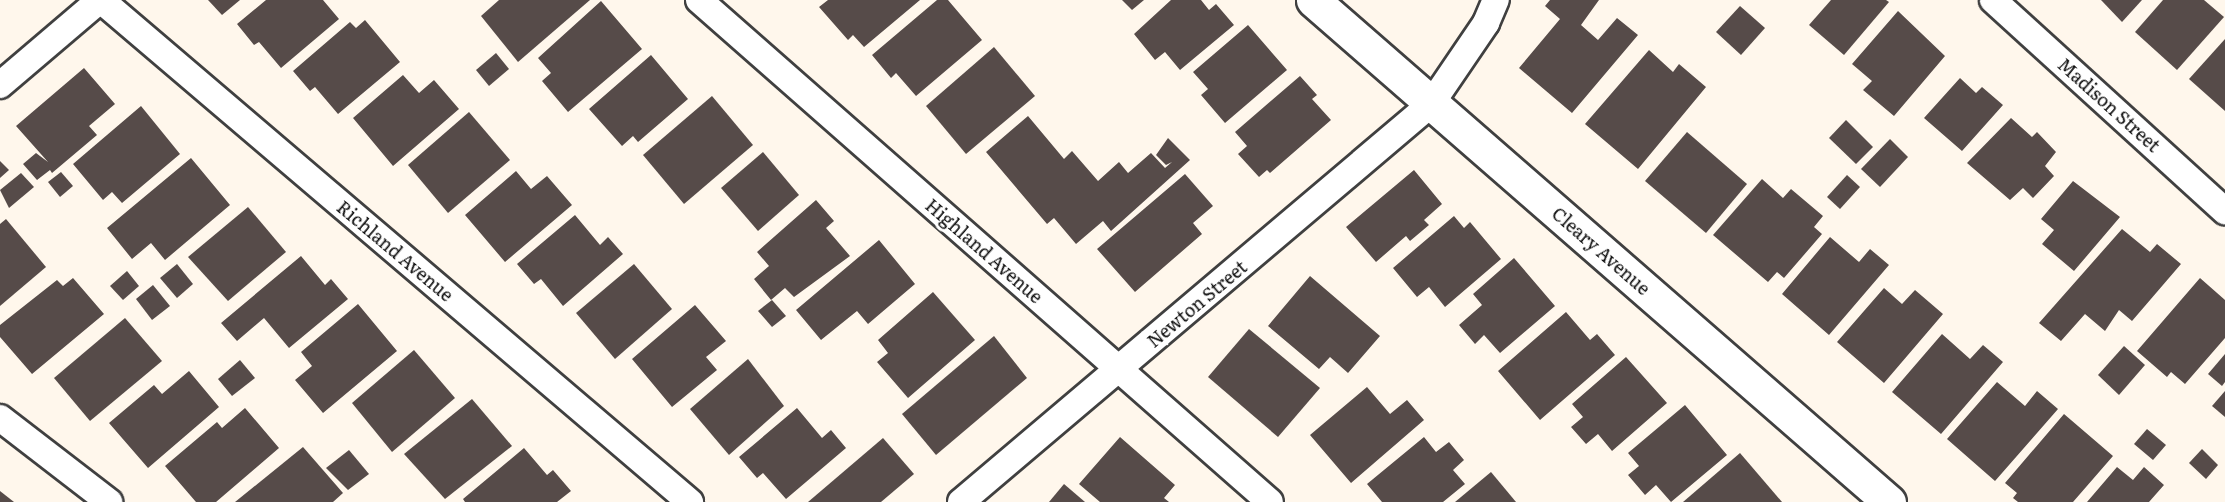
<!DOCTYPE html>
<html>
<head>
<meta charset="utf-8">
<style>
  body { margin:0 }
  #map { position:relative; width:2225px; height:502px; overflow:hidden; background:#fff7ec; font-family:Literata,serif }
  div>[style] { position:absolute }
  .building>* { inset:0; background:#564b49 }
  .roads { filter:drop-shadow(2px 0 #404040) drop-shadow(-2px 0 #404040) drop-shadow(0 2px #404040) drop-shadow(0 -2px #404040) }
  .minor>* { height:26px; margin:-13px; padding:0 13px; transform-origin:13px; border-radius:13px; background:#fff }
  .tertiary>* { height:33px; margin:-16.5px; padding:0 16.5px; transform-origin:16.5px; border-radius:16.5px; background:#fff }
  span { translate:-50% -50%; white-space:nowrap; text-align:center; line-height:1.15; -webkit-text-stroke:6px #fff; paint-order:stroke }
  .street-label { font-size:18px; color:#0d0d0d }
</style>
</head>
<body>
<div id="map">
  <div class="building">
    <i style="clip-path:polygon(208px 0,240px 0,222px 15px)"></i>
    <i style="clip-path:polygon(266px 0,323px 0,339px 19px,281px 68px,259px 42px,254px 45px,237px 24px)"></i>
    <i style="clip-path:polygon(499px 0,590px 0,518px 62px,481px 16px)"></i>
    <i style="clip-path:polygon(828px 0,920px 0,864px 47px,853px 35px,848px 40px,819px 7px)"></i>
    <i style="clip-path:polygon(937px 0,948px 0,982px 40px,916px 96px,896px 73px,891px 78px,872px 55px)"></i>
    <i style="clip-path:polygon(1122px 0,1144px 0,1132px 10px)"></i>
    <i style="clip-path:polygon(1171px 0,1201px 0,1209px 10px,1216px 4px,1234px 25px,1180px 70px,1165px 52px,1155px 60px,1134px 34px)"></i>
    <i style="clip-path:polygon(1550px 0,1599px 0,1581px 25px,1598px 40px,1617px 18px,1638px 35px,1572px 113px,1519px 68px,1560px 19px,1545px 6px)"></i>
    <i style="clip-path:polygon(1831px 0,1886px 0,1889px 2px,1844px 55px,1809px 25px)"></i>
    <i style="clip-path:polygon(2101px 0,2142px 0,2122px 22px)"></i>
    <i style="clip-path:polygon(2163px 0,2204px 0,2224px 17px,2177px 70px,2135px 32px)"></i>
    <i style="clip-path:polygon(601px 1px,642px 49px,568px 112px,542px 81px,551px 73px,538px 58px)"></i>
    <i style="clip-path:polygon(1740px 6px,1765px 28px,1741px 55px,1716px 32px)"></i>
    <i style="clip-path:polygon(1898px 11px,1945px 56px,1894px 116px,1863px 90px,1872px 81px,1852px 64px)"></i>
    <i style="clip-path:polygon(365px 20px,400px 62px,338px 114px,315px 87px,310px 91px,293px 71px,350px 22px,356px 28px)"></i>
    <i style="clip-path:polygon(1248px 25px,1287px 70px,1225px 123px,1201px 95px,1208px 89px,1193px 72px)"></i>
    <i style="clip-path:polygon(2225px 39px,2225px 111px,2189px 79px)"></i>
    <i style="clip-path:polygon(994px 47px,1035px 96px,966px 154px,926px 106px)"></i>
    <i style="clip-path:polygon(1649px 50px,1673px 72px,1679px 64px,1706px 87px,1638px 169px,1585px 124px)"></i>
    <i style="clip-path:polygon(496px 53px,509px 69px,489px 86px,476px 70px)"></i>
    <i style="clip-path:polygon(651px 55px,688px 99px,638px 142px,633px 136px,622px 146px,589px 109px)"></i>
    <i style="clip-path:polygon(84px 68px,115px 104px,89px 126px,97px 135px,52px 173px,50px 170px,37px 180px,23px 164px,36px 153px,48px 162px,16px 126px)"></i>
    <i style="clip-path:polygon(403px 75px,419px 93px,434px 80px,459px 109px,393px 166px,353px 118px)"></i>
    <i style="clip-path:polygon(1300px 76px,1317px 95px,1312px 99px,1331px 120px,1270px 173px,1267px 170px,1259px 177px,1238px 154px,1247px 146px,1235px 132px)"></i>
    <i style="clip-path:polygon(1960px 78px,1976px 93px,1982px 87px,2003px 105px,1962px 151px,1924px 118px)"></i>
    <i style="clip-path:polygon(712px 96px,753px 145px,684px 204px,643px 155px)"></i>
    <i style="clip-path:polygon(141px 106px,180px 154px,122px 203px,112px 192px,103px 200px,73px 164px)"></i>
    <i style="clip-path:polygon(469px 112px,510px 160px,448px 213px,408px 165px)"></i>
    <i style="clip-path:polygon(1028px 116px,1064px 159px,1072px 151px,1098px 181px,1119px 162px,1128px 173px,1151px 153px,1165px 168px,1172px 162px,1166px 165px,1156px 155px,1168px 138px,1190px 160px,1111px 231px,1103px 221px,1076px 244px,1054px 218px,1047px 224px,986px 152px)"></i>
    <i style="clip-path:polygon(2011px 118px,2032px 137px,2037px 132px,2056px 152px,2045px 166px,2054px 176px,2033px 198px,2023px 188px,2010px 200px,1967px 163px)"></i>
    <i style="clip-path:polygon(1846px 120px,1873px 147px,1856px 164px,1829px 138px)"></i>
    <i style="clip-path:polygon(1687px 132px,1747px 184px,1706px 233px,1645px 181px)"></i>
    <i style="clip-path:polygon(1890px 139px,1908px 157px,1880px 187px,1861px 169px)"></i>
    <i style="clip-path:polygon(763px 152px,799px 195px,758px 231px,721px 188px)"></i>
    <i style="clip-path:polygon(191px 158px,230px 205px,165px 260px,151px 243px,132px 259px,107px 228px)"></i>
    <i style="clip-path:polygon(0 161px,9px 170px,0 178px)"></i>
    <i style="clip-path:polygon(1414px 170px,1442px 204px,1424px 220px,1429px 225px,1410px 241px,1406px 236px,1376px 262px,1346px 227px)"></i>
    <i style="clip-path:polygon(516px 171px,531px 189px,547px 176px,572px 205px,505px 262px,465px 215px)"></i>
    <i style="clip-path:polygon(61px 172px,73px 186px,60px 197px,48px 182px)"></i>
    <i style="clip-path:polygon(21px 173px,34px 187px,9px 208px,0 190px)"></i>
    <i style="clip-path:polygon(1185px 174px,1213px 206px,1193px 223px,1202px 234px,1135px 292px,1097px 249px)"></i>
    <i style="clip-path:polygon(1847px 175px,1860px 187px,1840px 209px,1827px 197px)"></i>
    <i style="clip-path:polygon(1762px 179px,1783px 198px,1791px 189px,1823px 216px,1814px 227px,1822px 234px,1784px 278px,1777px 272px,1768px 282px,1713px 235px)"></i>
    <i style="clip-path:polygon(2073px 181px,2120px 217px,2074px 271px,2042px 244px,2054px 230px,2041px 219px)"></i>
    <i style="clip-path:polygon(816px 200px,834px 221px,826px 228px,850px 256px,794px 297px,785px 288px,771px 300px,754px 279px,769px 266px,757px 252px)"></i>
    <i style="clip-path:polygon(248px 207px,286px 252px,228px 301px,188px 257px)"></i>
    <i style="clip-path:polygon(575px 215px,600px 245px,608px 237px,623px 254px,563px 306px,541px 279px,534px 284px,517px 264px)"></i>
    <i style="clip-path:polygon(1454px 216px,1464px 228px,1470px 222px,1501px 259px,1445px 307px,1429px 287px,1417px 297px,1393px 268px)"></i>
    <i style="clip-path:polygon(6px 219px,46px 267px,0 306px,0 224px)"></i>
    <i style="clip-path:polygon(2122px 229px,2150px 252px,2157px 244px,2181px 264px,2132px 321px,2119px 310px,2105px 331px,2085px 314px,2061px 341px,2039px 323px)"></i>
    <i style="clip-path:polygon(1830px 237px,1859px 262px,1870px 249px,1889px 265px,1829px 335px,1782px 294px)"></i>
    <i style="clip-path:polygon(879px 240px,915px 284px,868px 324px,857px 311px,821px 340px,796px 310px)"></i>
    <i style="clip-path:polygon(301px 256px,325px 285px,331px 279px,348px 299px,289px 348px,264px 318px,237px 341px,221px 323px)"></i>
    <i style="clip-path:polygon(1514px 258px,1555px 306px,1500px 353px,1484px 335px,1475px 344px,1459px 325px,1482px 305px,1473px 294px)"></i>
    <i style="clip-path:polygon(177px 264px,193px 284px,177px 298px,160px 278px)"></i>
    <i style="clip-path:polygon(634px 264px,672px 309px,615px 359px,576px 313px)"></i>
    <i style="clip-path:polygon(127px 271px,139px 286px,123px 300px,110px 286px)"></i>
    <i style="clip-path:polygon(1310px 276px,1380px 336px,1348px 373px,1330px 357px,1319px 369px,1268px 326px)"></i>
    <i style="clip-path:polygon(73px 278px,104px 314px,32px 374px,0 337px,0 325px,57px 280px,63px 286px)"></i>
    <i style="clip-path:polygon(2200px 278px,2225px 300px,2225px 338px,2185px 384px,2171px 372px,2167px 377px,2137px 351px)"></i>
    <i style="clip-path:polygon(153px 285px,170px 306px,152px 320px,136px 299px)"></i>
    <i style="clip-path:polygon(1884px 288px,1902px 304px,1915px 290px,1943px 314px,1884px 383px,1837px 342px)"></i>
    <i style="clip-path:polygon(933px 292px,975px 340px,908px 398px,877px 362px,888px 353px,878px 340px)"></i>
    <i style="clip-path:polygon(772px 300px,786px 316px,772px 327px,758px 311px)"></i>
    <i style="clip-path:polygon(358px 304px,397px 351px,323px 413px,295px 380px,312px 366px,301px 352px)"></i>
    <i style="clip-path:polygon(695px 305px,726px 341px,706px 357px,717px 370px,672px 407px,632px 359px)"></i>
    <i style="clip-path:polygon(1566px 312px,1590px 340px,1597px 334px,1615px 355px,1540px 420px,1498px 371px)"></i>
    <i style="clip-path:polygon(125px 318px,162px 361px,90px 421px,54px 378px)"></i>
    <i style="clip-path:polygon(1249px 329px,1320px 388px,1278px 437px,1208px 377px)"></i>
    <i style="clip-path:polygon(1942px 334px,1970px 359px,1983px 345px,2003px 362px,1941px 434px,1892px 392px)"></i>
    <i style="clip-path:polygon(994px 336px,1027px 378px,936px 455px,902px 414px)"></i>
    <i style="clip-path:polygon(2124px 346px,2145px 365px,2119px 395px,2098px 375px)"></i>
    <i style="clip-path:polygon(414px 350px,455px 398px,392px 452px,352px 403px)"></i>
    <i style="clip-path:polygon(2225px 354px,2225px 382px,2222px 386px,2208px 374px)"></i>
    <i style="clip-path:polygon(1626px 357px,1667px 403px,1612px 451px,1598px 434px,1586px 444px,1571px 427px,1583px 417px,1572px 404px)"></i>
    <i style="clip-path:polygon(748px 359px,784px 406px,729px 455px,690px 409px)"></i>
    <i style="clip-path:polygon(240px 360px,255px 378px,232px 396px,218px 379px)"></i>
    <i style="clip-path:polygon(189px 371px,219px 407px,148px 468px,109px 423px,154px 385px,162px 394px)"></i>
    <i style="clip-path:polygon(1997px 382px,2025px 406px,2037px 391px,2058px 409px,1995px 481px,1947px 439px)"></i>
    <i style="clip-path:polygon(1367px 387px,1390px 414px,1407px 400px,1424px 420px,1351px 483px,1310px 435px)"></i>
    <i style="clip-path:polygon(2225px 391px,2225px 417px,2212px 406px)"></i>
    <i style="clip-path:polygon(472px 399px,512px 446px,445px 499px,404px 454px)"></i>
    <i style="clip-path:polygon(1685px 405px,1727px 455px,1671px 502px,1656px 485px,1645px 495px,1628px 475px,1639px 466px,1628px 453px)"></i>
    <i style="clip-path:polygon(245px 408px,279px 448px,216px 502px,196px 502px,165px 466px,217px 422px,222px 428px)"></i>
    <i style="clip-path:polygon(797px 408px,822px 438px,831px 430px,846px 448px,786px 499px,763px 473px,757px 478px,739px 457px)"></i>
    <i style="clip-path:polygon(2064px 414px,2113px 456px,2073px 502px,2018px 502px,2013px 498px,2017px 493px,2005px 483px)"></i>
    <i style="clip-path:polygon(2147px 429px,2166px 445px,2153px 460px,2134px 444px)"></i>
    <i style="clip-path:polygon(1120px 437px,1175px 485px,1164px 498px,1169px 502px,1100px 502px,1079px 484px)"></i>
    <i style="clip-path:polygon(1424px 437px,1436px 452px,1449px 442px,1464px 460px,1453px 470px,1465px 484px,1443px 502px,1382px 502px,1367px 484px)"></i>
    <i style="clip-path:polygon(883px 438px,914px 474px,881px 502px,808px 502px)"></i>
    <i style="clip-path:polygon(303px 447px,343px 493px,333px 502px,235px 502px)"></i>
    <i style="clip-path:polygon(524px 448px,547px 475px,553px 470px,571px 491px,557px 502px,465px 502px,463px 499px)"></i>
    <i style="clip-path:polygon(2202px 449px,2218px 465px,2206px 479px,2189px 463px)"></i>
    <i style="clip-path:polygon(349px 450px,369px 474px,348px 490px,326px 468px)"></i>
    <i style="clip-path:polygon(1740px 453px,1782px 502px,1683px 502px)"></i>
    <i style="clip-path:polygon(2117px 467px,2133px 480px,2144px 467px,2164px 485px,2149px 502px,2087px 502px)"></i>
    <i style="clip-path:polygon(1491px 472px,1516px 502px,1455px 502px)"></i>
    <i style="clip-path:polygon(1064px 484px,1085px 502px,1049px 502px)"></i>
    <i style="clip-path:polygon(0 491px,14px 502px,0 502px)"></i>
  </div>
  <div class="roads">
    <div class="minor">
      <i style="left:101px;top:0;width:774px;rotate:40.44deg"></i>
      <i style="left:699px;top:0;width:760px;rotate:41.32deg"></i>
      <i style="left:1993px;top:0;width:314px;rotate:42.3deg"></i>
      <i style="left:0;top:85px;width:131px;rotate:-40.4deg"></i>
      <i style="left:0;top:418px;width:138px;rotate:37.6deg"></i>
      <i style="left:961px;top:502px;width:616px;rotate:-40.26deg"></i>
      <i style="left:1431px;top:104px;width:98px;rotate:-55.8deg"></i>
      <i style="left:1486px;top:23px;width:25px;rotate:-67deg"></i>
    </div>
    <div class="tertiary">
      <i style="left:1313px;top:0;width:764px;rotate:41.07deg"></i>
    </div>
  </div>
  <div class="street-label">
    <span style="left:2109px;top:105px;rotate:42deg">Madison Street</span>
    <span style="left:395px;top:251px;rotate:40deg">Richland Avenue</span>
    <span style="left:984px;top:251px;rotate:41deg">Highland Avenue</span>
    <span style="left:1601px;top:251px;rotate:41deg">Cleary Avenue</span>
    <span style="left:1197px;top:304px;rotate:-40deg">Newton Street</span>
  </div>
</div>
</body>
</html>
